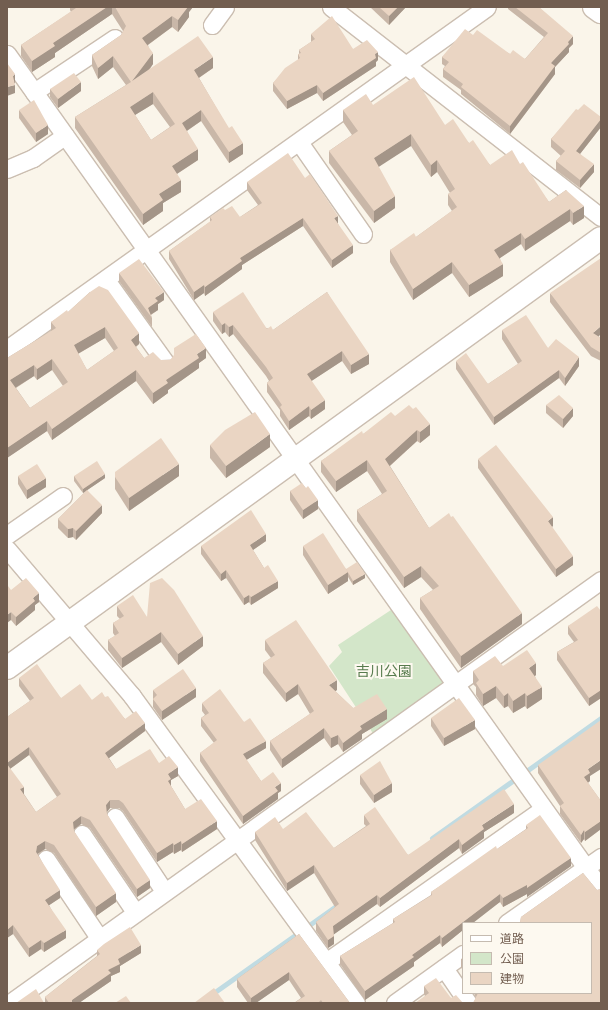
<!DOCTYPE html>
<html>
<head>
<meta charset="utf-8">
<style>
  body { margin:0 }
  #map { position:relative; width:608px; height:1010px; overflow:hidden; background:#faf5ea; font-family:"Titillium Web","Noto Sans JP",sans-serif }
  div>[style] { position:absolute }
  .green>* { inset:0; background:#d3e6c9 }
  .stream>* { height:5px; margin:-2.5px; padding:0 2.5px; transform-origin:2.5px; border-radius:2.5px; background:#c0dbe2 }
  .roads { filter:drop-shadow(1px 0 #cbbeb1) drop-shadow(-1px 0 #cbbeb1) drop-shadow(0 1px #cbbeb1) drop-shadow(0 -1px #cbbeb1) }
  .street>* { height:17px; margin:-8.5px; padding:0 8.5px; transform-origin:8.5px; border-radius:8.5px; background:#fff }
  .secondary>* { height:22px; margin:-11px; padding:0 11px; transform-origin:11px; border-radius:11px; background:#fff }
  .wall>* { inset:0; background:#c9b7a8 }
  .shaded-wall>* { inset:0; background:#a49588 }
  .building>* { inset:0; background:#ead5c3 }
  span { translate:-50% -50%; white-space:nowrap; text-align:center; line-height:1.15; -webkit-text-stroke:4px #fdf9f0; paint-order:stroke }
  .park-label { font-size:14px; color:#577b4d }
  .frame { position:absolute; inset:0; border:8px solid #725e50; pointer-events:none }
  .legend { position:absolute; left:462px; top:922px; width:130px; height:72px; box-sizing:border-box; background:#fdf9f0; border:1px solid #c5bbb0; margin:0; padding:5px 7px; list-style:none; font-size:12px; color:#725e50 }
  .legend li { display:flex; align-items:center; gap:8px; height:20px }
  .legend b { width:20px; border:1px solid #c5bbb0 }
</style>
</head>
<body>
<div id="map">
  <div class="green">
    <i style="clip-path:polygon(394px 608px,445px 682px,374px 735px,329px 666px,342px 652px,338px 645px)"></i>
  </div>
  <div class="stream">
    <i style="left:432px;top:838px;width:207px;rotate:-35.4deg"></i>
    <i style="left:212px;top:994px;width:152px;rotate:-35.4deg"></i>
  </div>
  <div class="roads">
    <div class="street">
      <i style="left:331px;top:7px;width:342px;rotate:37.9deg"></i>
      <i style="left:212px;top:25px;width:22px;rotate:-54deg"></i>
      <i style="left:7px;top:54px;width:1025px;rotate:54.57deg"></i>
      <i style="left:34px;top:92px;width:97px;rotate:-33.7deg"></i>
      <i style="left:299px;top:142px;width:112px;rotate:55.2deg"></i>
      <i style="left:7px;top:169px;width:28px;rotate:-23deg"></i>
      <i style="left:33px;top:158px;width:39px;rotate:-35deg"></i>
      <i style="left:106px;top:280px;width:101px;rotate:54.3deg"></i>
      <i style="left:7px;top:349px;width:589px;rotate:-35.47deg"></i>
      <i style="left:7px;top:535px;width:68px;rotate:-34.9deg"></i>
      <i style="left:7px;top:549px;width:193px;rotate:49.6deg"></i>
      <i style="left:132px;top:696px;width:380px;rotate:53.9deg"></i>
      <i style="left:115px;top:817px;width:89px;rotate:56.5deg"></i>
      <i style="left:82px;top:834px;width:94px;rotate:55.8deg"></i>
      <i style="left:46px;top:859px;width:95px;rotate:56.1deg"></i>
      <i style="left:507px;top:923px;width:115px;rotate:-35.1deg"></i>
      <i style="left:326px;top:962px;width:266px;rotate:-35.2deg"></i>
      <i style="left:444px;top:968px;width:42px;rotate:55.6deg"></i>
      <i style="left:10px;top:1003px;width:727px;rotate:-35.59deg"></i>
      <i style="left:395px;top:1003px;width:84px;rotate:-35.8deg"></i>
    </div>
    <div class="secondary">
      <i style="left:594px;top:7px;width:9px;rotate:36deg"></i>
      <i style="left:7px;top:668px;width:733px;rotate:-35.9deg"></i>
    </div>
  </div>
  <div class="wall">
    <i style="clip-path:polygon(evenodd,70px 7px,193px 7px,189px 12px,189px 17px,178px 32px,172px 27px,148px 45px,153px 64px,150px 69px,213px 68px,199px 78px,243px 154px,229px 163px,201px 121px,187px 131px,198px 160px,177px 174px,181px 192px,163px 203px,163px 211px,143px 225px,75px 128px,75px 117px,126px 85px,113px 67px,98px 79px,92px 66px,92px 55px,121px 35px,123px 31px,112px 14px,55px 53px,55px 57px,32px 72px,21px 56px,21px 45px,71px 12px,70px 10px,70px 7px,153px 104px,170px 127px,151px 140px,135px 115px,153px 104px)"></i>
    <i style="clip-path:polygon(370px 7px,406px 7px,389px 25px)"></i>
    <i style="clip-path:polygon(508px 7px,539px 7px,573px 44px,569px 48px,569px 52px,555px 67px,555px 74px,510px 134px,461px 94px,461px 90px,443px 77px,443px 69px,445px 66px,442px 64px,442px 57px,473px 35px,510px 54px,525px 59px,544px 37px,508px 9px)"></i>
    <i style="clip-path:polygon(311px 34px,353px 49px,378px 60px,376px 62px,376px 66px,323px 101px,317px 93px,287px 109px,273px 91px,273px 83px,298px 60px,298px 54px,299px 54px,299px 50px,311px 42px)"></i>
    <i style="clip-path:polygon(50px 89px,81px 91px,58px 108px,50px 97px)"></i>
    <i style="clip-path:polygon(373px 105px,445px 125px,469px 143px,490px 165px,520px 164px,549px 202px,566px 190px,584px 218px,573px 225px,570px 221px,525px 251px,521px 244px,500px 258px,503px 276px,469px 297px,452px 273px,413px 300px,390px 262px,390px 250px,416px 237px,452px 211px,448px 205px,448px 194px,450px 193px,437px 172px,431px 177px,411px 146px,378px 166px,395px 208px,374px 223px,329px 163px,329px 151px,352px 135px,343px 122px,343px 110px)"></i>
    <i style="clip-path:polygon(19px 110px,48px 134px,36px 142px,19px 118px)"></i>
    <i style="clip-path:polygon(578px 110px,601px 117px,601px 127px,580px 154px,594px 172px,580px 188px,556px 170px,556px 161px,561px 156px,551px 147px,551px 139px)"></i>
    <i style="clip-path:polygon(305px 178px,338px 224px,353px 253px,332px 268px,303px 226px,242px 265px,242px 269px,205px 296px,204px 293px,194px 300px,169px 259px,169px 251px,210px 222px,210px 217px,240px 217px,258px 205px,247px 190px,247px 182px)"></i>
    <i style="clip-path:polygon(119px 273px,164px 300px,158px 304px,158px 310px,151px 315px,152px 318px,152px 327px,119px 281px)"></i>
    <i style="clip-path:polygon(evenodd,90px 292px,139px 344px,136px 347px,144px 358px,161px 360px,206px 358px,199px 363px,199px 368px,168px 390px,168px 393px,153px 404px,136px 381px,52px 440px,47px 431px,7px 458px,7px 358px,51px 331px,51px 322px,68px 312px,90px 292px,105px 338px,114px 351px,87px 370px,78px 354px,105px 338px,90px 292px,52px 370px,63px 386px,30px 408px,16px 388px,34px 376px,37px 380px,52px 370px)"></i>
    <i style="clip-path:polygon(327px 292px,369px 364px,351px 374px,342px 361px,311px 381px,325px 409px,311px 419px,309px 416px,289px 430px,280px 416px,280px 410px,267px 392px,267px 383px,269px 381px,266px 376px,233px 334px,229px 337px,225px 332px,222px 334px,213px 321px,213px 312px,273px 330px)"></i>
    <i style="clip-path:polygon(550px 293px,598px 336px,601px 338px,601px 361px,591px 356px,550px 302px)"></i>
    <i style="clip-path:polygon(502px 330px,548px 348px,579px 366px,565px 386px,559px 378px,494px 425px,456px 369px,456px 361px,488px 384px,518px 364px,502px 339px)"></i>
    <i style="clip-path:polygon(546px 405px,573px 416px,563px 428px,546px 413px)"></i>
    <i style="clip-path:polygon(395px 416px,430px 435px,420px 443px,417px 441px,390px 466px,429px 528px,451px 517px,522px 624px,461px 668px,420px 609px,420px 598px,433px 590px,421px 577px,404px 588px,357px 521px,357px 510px,382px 494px,367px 471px,336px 492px,321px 472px,321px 461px,363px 434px)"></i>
    <i style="clip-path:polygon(210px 445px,270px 447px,226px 478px,210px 458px)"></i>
    <i style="clip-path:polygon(478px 459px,553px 526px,552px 527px,573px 565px,556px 577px,478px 468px)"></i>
    <i style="clip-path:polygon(115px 472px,179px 476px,129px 511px,115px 489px)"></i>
    <i style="clip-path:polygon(18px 476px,46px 487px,27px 499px,18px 484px)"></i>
    <i style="clip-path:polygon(74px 476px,105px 478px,87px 490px,102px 513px,76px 540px,73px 537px,68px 538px,58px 528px,58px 519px,86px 491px,83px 493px,74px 481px)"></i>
    <i style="clip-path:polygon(306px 488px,318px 509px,303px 519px,290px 500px,290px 491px)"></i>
    <i style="clip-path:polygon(266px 541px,253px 550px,264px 568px,278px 588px,251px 605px,249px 602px,244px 605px,226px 578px,221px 581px,201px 554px,201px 546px)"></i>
    <i style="clip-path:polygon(303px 546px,346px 569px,365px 578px,353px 585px,348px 577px,348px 581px,328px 594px,303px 555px)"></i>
    <i style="clip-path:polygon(11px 590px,39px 602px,35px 605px,35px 610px,16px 626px,11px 620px)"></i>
    <i style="clip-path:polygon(117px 606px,147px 617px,203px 646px,178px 665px,161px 642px,122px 668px,108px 650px,108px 640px,115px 636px,113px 633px,113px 623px,120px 619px,117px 616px)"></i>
    <i style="clip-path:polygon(601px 611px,601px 698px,589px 706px,557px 660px,557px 652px,574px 642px,568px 634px,568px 626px)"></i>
    <i style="clip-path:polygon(265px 640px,337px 690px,335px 691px,353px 708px,387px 719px,362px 734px,362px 739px,343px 752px,338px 744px,331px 748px,324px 738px,282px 768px,270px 750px,270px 741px,310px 714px,298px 694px,286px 702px,263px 673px,263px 663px,271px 658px,265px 650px)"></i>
    <i style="clip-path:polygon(503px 666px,536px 675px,535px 676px,542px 699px,527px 709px,525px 706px,513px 713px,508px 706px,504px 708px,496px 698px,483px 706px,476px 695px,476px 687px,473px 684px,473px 671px)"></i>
    <i style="clip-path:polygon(evenodd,19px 678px,61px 698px,92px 700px,105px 697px,125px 719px,145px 731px,109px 758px,116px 769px,159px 763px,178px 776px,171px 780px,171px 786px,185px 809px,217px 829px,182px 852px,181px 850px,174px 854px,173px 852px,157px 862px,123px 811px,119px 808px,110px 808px,107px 812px,107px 814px,150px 888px,137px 897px,90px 828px,81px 824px,73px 830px,74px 831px,116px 902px,96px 916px,54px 853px,45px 849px,38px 854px,60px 898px,49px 905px,66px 938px,44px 952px,41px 949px,29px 957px,13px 934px,7px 938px,7px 717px,30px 701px,19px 686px,19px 678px,29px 755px,57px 797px,36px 812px,24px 794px,10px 769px,29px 755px)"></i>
    <i style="clip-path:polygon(153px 690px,196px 697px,162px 720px,153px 707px)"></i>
    <i style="clip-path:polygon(202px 703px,244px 722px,266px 748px,246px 760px,261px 781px,281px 791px,278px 793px,278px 799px,243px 824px,200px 761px,200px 753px,214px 743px,201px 726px,201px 718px,205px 715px,202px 711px)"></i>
    <i style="clip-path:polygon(431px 718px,475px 729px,444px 746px,431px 726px)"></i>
    <i style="clip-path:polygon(538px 765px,590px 776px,590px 781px,588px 783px,601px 801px,601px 829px,585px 841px,584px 839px,581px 843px,560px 814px,560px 806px,538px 773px)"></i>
    <i style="clip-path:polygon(360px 775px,392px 792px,374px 803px,360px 784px)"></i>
    <i style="clip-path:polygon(514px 813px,484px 832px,484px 838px,462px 854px,459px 848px,380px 907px,377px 904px,334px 934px,334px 944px,328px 948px,316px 931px,316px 922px,335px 907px,314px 873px,287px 891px,255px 840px,255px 832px,283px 829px,334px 848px,366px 826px,364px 824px,364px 815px,408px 855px)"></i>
    <i style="clip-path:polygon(526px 825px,571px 866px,527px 897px,527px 894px,503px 907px,500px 902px,463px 923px,463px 930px,442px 947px,440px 943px,414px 962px,414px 966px,365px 1000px,340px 964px,340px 956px,393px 923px,393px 919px,431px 895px,431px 892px,497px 849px,526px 829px)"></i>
    <i style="clip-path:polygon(601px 861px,601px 872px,600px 870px,600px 862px)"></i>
    <i style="clip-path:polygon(583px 873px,597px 890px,601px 889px,601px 1003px,473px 1003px,476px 998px,474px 993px,591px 993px,591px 923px,520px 923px,521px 917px)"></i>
    <i style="clip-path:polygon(299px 934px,350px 1003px,294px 1003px,301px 998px,289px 980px,256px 1003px,248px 1003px,237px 987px,237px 979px)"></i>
    <i style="clip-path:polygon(97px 950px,141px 953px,120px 966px,120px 972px,111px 976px,111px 981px,79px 1003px,45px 1003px,45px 997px,97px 956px)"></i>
    <i style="clip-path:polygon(463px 958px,463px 971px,461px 967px,461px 959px)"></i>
    <i style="clip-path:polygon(424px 986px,451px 998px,425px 996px,424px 994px)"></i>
  </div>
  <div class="shaded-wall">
    <i style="clip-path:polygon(107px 7px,112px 7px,112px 14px,55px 53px,55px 57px,32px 72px,32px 61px,53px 43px)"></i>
    <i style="clip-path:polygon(186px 7px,193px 7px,189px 12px,189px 17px,178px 32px,178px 20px)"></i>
    <i style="clip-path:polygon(398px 7px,406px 7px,389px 25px,389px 16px)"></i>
    <i style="clip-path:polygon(172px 16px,172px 27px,142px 49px,142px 38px)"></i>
    <i style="clip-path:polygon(573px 36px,573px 44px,569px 48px,569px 52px,555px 67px,555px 74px,510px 134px,510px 126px,551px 63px)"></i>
    <i style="clip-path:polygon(378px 52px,378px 60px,376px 62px,376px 66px,323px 101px,323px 93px)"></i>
    <i style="clip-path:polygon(153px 53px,153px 64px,132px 92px,132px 81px)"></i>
    <i style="clip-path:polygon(113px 56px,113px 67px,98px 79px,98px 68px)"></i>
    <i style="clip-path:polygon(213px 57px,213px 68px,194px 81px,194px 70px)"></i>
    <i style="clip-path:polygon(15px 74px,15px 83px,13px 84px,13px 76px)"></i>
    <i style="clip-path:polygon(81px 82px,81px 91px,58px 108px,58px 99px)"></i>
    <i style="clip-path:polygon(15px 85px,15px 93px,7px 96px,7px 87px)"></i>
    <i style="clip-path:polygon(317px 85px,317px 93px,287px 109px,287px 101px)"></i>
    <i style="clip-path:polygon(153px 92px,153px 104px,130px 118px,130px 107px)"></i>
    <i style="clip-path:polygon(201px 110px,201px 121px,182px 134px,182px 123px)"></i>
    <i style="clip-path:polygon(601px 119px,601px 127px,576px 159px,576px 151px)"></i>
    <i style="clip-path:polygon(48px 125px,48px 134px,36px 142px,36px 133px)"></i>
    <i style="clip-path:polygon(411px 134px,411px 146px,374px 170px,374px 158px)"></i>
    <i style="clip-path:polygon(243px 143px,243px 154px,229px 163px,229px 152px)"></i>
    <i style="clip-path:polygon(198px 149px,198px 160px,172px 177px,172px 166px)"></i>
    <i style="clip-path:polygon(437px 160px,437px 172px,431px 177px,431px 165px)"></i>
    <i style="clip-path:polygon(594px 164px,594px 172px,580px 188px,580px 180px)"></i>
    <i style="clip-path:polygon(181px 180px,181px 192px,163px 203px,163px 211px,143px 225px,143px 214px,159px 194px)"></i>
    <i style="clip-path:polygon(395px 196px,395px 208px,374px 223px,374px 211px)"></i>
    <i style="clip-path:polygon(584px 206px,584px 218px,573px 225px,573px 213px)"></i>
    <i style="clip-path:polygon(570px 209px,570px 221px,525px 251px,525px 239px)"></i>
    <i style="clip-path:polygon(338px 216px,338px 224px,334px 218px)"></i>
    <i style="clip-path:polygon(303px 218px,303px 226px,242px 265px,242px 269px,205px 296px,205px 287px,240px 258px)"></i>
    <i style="clip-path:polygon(521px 233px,521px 244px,494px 262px,494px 250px)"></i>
    <i style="clip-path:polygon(353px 245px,353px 253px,332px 268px,332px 260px)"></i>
    <i style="clip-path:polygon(452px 262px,452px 273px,413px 300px,413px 289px)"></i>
    <i style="clip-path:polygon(503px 264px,503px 276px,469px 297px,469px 285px)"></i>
    <i style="clip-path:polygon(204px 285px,204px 293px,194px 300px,194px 292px)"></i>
    <i style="clip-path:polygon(164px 292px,164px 300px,158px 304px,158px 310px,150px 315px,148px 308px,155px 298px)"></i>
    <i style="clip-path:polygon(225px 323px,225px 332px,222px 334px,222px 325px)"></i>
    <i style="clip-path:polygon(233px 325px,233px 334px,229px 337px,229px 327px)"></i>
    <i style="clip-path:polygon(601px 326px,601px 334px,593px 342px,593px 333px)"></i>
    <i style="clip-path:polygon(105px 327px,105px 338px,74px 356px,74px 345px)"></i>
    <i style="clip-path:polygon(139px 333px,139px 344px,131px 350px,131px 340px)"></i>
    <i style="clip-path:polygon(206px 348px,206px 358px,199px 363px,199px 368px,168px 390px,168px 393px,153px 404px,153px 393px,166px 380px,197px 354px)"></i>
    <i style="clip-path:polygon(342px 351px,342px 361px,307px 384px,307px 374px)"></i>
    <i style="clip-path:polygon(369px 354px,369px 364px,351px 374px,351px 365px)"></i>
    <i style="clip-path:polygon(579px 357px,579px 366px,565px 386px,565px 378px)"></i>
    <i style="clip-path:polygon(52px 359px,52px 370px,37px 380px,37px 369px)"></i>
    <i style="clip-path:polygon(34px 365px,34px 376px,10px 391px,10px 380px)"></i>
    <i style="clip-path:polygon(136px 370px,136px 381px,52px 440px,52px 429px)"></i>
    <i style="clip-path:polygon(559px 370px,559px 378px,494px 425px,494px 417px)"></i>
    <i style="clip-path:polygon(325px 400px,325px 409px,311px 419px,311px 410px)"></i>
    <i style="clip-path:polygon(309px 406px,309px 416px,289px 430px,289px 421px)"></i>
    <i style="clip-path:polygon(573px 408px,573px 416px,563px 428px,563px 419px)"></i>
    <i style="clip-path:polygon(47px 421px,47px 431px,7px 458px,7px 448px)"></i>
    <i style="clip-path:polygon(430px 424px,430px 435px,420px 443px,420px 432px)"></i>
    <i style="clip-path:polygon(417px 430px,417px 441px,385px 470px,385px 459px)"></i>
    <i style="clip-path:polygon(270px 434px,270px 447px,226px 478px,226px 466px)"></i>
    <i style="clip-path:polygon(367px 460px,367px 471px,336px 492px,336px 481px)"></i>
    <i style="clip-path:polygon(179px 464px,179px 476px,129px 511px,129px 498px)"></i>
    <i style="clip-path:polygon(105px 474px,105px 478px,83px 493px,83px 489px)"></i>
    <i style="clip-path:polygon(46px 478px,46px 487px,27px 499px,27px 490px)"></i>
    <i style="clip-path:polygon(318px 500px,318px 509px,303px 519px,303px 510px)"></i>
    <i style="clip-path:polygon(102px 505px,102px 513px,76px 540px,76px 531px)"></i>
    <i style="clip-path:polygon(553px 517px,553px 526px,548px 529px,548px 521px)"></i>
    <i style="clip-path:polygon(73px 528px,73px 537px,68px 538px,68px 529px)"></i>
    <i style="clip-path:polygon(266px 534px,266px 541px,250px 552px,250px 545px)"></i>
    <i style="clip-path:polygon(573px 556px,573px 565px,556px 577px,556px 569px)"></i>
    <i style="clip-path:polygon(421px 566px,421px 577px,404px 588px,404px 577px)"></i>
    <i style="clip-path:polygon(226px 570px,226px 578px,221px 581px,221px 574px)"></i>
    <i style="clip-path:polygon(348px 572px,348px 581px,328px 594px,328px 585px)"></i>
    <i style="clip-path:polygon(365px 574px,365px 578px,353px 585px,353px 581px)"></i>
    <i style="clip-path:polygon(278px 581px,278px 588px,251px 605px,251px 597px)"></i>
    <i style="clip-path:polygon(39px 593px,39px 602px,35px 605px,35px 610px,16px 626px,16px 617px,33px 598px)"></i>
    <i style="clip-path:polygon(249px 595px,249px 602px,244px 605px,244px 598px)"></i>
    <i style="clip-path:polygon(11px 612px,11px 620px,7px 623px,7px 615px)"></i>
    <i style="clip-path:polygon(522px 613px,522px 624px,461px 668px,461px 656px)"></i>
    <i style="clip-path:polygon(161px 632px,161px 642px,122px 668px,122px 658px)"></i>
    <i style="clip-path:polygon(203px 636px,203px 646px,178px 665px,178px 654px)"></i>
    <i style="clip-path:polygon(536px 663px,536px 675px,529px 680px,529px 668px)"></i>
    <i style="clip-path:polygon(337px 680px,337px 690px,329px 695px,329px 685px)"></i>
    <i style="clip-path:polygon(298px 684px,298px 694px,286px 702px,286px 693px)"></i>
    <i style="clip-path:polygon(496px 686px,496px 698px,483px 706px,483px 694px)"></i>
    <i style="clip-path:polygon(542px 687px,542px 699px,527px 709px,527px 696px)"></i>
    <i style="clip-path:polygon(196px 688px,196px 697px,162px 720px,162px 711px)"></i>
    <i style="clip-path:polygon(601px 690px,601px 698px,589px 706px,589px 698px)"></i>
    <i style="clip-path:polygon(508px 693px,508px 706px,504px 708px,504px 696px)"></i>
    <i style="clip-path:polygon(525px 693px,525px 706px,513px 713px,513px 701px)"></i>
    <i style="clip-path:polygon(387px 709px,387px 719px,362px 734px,362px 739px,343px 752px,343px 743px,360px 726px)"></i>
    <i style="clip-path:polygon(475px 720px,475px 729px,444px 746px,444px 738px)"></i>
    <i style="clip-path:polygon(145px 723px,145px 731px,105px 761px,105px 753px)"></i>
    <i style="clip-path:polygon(324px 728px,324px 738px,282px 768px,282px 759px)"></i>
    <i style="clip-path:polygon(338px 735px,338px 744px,331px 748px,331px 738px)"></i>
    <i style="clip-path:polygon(266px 741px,266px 748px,243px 762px,243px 754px)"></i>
    <i style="clip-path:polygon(29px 747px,29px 755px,7px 771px,7px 763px)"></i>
    <i style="clip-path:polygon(601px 760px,601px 769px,590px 776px,590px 781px,584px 785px,584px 777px,588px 769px)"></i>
    <i style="clip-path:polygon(178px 767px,178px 776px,171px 780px,171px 787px,168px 789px,168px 774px)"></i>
    <i style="clip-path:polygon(281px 783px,281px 791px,278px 793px,278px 799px,243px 824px,243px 816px,275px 787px)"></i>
    <i style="clip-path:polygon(392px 783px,392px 792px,374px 803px,374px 795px)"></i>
    <i style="clip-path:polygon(24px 787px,24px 795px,20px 789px)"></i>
    <i style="clip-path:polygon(110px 800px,110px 808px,106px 813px,106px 805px)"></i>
    <i style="clip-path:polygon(514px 804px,514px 813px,484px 832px,484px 838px,462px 854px,462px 845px,482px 825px)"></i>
    <i style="clip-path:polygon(81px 816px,81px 824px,73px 830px,73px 822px)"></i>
    <i style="clip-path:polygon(217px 821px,217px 829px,182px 852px,182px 844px)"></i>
    <i style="clip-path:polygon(601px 821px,601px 829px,585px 841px,585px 832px)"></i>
    <i style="clip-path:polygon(584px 830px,584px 839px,581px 843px,581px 835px)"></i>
    <i style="clip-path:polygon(459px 839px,459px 848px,380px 907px,380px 898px)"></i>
    <i style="clip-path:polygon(45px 841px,45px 849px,37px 854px,36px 852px,37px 846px)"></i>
    <i style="clip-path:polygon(181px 841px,181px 850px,174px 854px,174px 845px)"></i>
    <i style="clip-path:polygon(173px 843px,173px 852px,157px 862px,157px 853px)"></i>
    <i style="clip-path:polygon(571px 858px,571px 866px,527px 897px,527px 894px,503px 907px,503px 898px)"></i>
    <i style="clip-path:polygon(314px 865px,314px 873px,287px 891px,287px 883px)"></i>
    <i style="clip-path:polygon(150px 880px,150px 888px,137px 897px,137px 889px)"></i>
    <i style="clip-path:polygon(60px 890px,60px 898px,45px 908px,45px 900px)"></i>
    <i style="clip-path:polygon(116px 893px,116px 902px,96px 916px,96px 907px)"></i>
    <i style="clip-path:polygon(500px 894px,500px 902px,473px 923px,463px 923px,463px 930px,442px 947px,442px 938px)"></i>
    <i style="clip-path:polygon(377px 895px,377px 904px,333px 935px,333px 926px)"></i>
    <i style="clip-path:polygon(13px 925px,13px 934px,7px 938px,7px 930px)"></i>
    <i style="clip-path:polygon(66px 930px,66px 938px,44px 952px,44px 943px)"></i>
    <i style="clip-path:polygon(440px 935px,440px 943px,414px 962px,414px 966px,365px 1000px,365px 991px,412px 955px)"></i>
    <i style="clip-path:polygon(334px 936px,334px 944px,328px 948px,328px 940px)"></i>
    <i style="clip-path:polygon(41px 940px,41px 949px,29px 957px,29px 948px)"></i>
    <i style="clip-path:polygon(141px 945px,141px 953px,120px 966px,120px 972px,111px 976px,111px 981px,79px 1003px,72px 1003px,72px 1000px,108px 970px,118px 959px)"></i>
    <i style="clip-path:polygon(289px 972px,289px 980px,256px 1003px,251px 1003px,251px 998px)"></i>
  </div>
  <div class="building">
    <i style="clip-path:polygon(76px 7px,107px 7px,53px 43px,55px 46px,32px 61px,21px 45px,76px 8px)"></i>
    <i style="clip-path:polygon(evenodd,115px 7px,188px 7px,178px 20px,172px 16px,142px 38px,153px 53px,132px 81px,198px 36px,213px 57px,194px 70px,229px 128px,232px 126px,243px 143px,229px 152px,201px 110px,182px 123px,198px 149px,172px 166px,181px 180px,159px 194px,163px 200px,143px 214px,75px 117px,131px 82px,113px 56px,98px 68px,92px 55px,121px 35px,126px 26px,115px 7px,153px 92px,175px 124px,151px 140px,130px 107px,153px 92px)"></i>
    <i style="clip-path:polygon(379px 7px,398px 7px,389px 16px)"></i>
    <i style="clip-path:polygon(515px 7px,539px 7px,573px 36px,568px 42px,569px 44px,551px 63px,555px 66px,510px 126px,461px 87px,463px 84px,443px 69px,449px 62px,442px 57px,465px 29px,473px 35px,477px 30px,510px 54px,513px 50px,525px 59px,548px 33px)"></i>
    <i style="clip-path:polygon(332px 16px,353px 49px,367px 40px,378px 52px,375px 54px,376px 58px,323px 93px,317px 85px,287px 101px,273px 83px,285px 68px,300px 58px,298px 54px,301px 53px,299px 50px,315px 39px,311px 34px)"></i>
    <i style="clip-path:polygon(7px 63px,15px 74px,13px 76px,15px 85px,7px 87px)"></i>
    <i style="clip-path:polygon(74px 73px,81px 82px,58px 99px,50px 89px)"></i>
    <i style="clip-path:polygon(414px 77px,445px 125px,453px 119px,469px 143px,473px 140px,490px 165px,512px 150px,520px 164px,523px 162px,549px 202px,566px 190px,584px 206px,573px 213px,570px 209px,525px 239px,521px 233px,494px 250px,503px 264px,469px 285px,452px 262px,413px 289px,390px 250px,414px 233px,416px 237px,457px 207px,448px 194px,455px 189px,437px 160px,431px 165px,411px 134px,374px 158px,395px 196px,374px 211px,329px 151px,358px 131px,343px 110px,366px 94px,373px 105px)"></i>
    <i style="clip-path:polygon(34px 100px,48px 125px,36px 133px,19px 110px)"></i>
    <i style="clip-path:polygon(584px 104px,601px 117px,601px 119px,576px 151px,594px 164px,580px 180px,556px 161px,565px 151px,551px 139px,576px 109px,578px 110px)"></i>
    <i style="clip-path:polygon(288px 153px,305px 178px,310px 174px,338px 216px,334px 218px,353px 245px,332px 260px,303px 218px,240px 258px,242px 261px,205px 287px,204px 285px,194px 292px,169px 251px,212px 220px,210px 217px,223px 208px,225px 210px,232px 206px,240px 217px,262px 203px,247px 182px)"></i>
    <i style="clip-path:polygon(601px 258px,601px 326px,593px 333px,601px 338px,601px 353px,591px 347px,550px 293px)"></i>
    <i style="clip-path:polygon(139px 259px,164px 292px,155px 298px,158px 301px,148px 308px,152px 318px,119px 273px)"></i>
    <i style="clip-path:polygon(evenodd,99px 286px,108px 290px,139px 333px,131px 340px,144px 358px,153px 352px,161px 360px,170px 360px,174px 355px,174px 348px,196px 334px,206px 348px,197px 354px,199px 358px,166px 380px,168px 383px,153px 393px,136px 370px,52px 429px,47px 421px,7px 448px,7px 358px,56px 328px,51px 322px,67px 310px,68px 312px,90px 292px,99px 286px,105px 327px,118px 348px,87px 370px,74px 345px,105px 327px,99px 286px,52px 359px,68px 382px,30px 408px,10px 380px,34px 365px,37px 369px,52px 359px)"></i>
    <i style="clip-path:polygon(243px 292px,267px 329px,271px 326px,273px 330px,327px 292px,369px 354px,351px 365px,342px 351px,307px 374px,325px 400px,311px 410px,309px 406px,289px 421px,280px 407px,282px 405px,267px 383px,273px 378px,266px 367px,233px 325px,229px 327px,225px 323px,222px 325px,213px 312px)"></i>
    <i style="clip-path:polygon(526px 315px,548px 348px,556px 339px,579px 357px,565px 378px,559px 370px,494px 417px,456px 361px,466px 353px,488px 384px,522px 361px,502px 330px)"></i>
    <i style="clip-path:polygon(559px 395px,573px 408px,563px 419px,546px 405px)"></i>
    <i style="clip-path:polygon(409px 405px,413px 409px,416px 407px,430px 424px,420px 432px,417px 430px,385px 459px,429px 528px,449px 513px,451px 517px,453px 516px,522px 613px,461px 656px,420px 598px,439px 586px,421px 566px,404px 577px,357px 510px,387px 491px,367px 460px,336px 481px,321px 461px,362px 431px,363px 434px,391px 412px,395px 416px)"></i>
    <i style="clip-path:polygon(255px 412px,270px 434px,226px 466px,210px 445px,225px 430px)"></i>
    <i style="clip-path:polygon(161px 438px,179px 464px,129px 498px,115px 477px,115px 472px)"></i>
    <i style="clip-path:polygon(496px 445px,553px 517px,548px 521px,573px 556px,556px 569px,478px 459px)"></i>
    <i style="clip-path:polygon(97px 461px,105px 474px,83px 489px,74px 476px)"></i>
    <i style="clip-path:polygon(37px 464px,46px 478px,27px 490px,18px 476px)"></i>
    <i style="clip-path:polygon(302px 483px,306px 488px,308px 486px,318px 500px,303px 510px,290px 491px)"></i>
    <i style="clip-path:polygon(87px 490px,102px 505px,76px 531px,73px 528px,68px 529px,58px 519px)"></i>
    <i style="clip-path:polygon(251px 510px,266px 534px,250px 545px,264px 568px,268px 565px,278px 581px,251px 597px,249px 595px,244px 598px,226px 570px,221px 574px,201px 546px)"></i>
    <i style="clip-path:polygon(323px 533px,348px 572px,328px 585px,303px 546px)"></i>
    <i style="clip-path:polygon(357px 562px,365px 574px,353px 581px,346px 569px)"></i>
    <i style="clip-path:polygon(26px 578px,39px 593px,33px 598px,35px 601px,16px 617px,11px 612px,7px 615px,7px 586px,8px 586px,11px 590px)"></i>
    <i style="clip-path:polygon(162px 578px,174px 590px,203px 636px,178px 654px,161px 632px,122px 658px,108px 640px,119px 633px,113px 623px,124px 616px,117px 606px,133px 595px,147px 617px,150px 583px)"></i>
    <i style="clip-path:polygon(597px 606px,601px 611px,601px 690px,589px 698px,557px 652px,578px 640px,568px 626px)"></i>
    <i style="clip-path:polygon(296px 620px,337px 680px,329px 685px,353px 708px,377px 694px,387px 709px,360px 726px,362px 729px,343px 743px,338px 735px,331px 738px,324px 728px,282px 759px,270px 741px,314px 711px,298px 684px,286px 693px,263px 663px,275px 655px,265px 640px)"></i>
    <i style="clip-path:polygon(527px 650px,536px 663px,529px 668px,542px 687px,527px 696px,525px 693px,513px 701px,508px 693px,504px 696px,496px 686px,483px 694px,476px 683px,479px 680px,473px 671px,495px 656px,503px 666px)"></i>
    <i style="clip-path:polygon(37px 664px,61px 698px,80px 684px,92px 700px,102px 692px,105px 697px,108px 696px,125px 719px,136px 711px,145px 723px,105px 753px,116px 769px,150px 749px,159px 763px,169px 756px,178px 767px,168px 774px,171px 779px,168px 781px,185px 809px,201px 799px,217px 821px,182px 844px,181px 841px,174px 845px,173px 843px,157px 853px,123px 803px,119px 800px,110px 800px,106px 805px,107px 814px,150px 880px,137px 889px,90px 820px,81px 816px,73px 822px,74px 831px,116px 893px,96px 907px,54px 845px,45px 841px,37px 846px,36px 852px,60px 890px,45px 900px,66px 930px,44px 943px,41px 940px,29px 948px,13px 925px,7px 930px,7px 764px,24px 787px,20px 789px,36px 812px,61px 794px,29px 747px,7px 763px,7px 717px,34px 698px,19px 678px)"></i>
    <i style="clip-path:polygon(183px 669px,196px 688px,162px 711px,153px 699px,157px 695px,153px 690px)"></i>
    <i style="clip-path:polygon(220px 689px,244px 722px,250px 718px,266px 741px,243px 754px,261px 781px,273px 772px,281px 783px,275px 787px,278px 791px,243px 816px,200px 753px,217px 740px,201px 718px,209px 713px,202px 703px)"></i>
    <i style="clip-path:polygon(459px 698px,475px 720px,444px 738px,431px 718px)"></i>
    <i style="clip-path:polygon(601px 720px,601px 760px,588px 769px,590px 773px,584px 777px,601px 801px,601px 821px,585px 832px,584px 830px,581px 835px,560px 806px,564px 803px,538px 765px)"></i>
    <i style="clip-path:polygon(380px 761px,392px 783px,374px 795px,360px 775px)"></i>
    <i style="clip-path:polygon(504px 789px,514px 804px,482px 825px,484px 829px,462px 845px,459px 839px,380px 898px,377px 895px,333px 926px,334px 936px,328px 940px,316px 922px,339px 904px,314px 865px,287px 883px,255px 832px,275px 817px,283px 829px,306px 812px,334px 848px,370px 824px,364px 815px,375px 807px,408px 855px)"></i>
    <i style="clip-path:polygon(540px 815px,571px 858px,527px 888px,527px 885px,503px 898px,500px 894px,442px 938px,440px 935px,412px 955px,414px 957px,365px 991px,340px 956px,395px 922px,393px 919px,432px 895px,431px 892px,496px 846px,497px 849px,528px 828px,526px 825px)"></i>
    <i style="clip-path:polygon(583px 873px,597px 890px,601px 889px,601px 1003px,473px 1003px,478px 993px,591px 993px,591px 923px,520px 923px,521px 917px)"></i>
    <i style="clip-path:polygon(130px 927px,141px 945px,118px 959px,120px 964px,108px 970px,111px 973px,72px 1000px,72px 1003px,49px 1003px,45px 997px,100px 954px,97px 950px,104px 944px)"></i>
    <i style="clip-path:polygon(299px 934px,350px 1003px,323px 1003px,321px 1000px,318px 1003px,294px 1003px,305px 996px,289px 972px,251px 998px,237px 979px)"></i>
    <i style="clip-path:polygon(436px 978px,451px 998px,456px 995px,463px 1003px,415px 1003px,429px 993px,424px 986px)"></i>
    <i style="clip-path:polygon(214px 988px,225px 1003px,194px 1003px)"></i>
    <i style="clip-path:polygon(36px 989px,44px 1003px,16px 1003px)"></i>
    <i style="clip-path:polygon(126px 996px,131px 1003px,115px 1003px)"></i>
  </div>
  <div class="park-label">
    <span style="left:384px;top:671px">吉川公園</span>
  </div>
  <div class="frame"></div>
  <ul class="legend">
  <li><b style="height:5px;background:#fff"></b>道路</li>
  <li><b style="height:11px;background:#d3e6c9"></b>公園</li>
  <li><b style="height:11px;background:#ead5c3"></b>建物</li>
  </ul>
</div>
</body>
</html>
